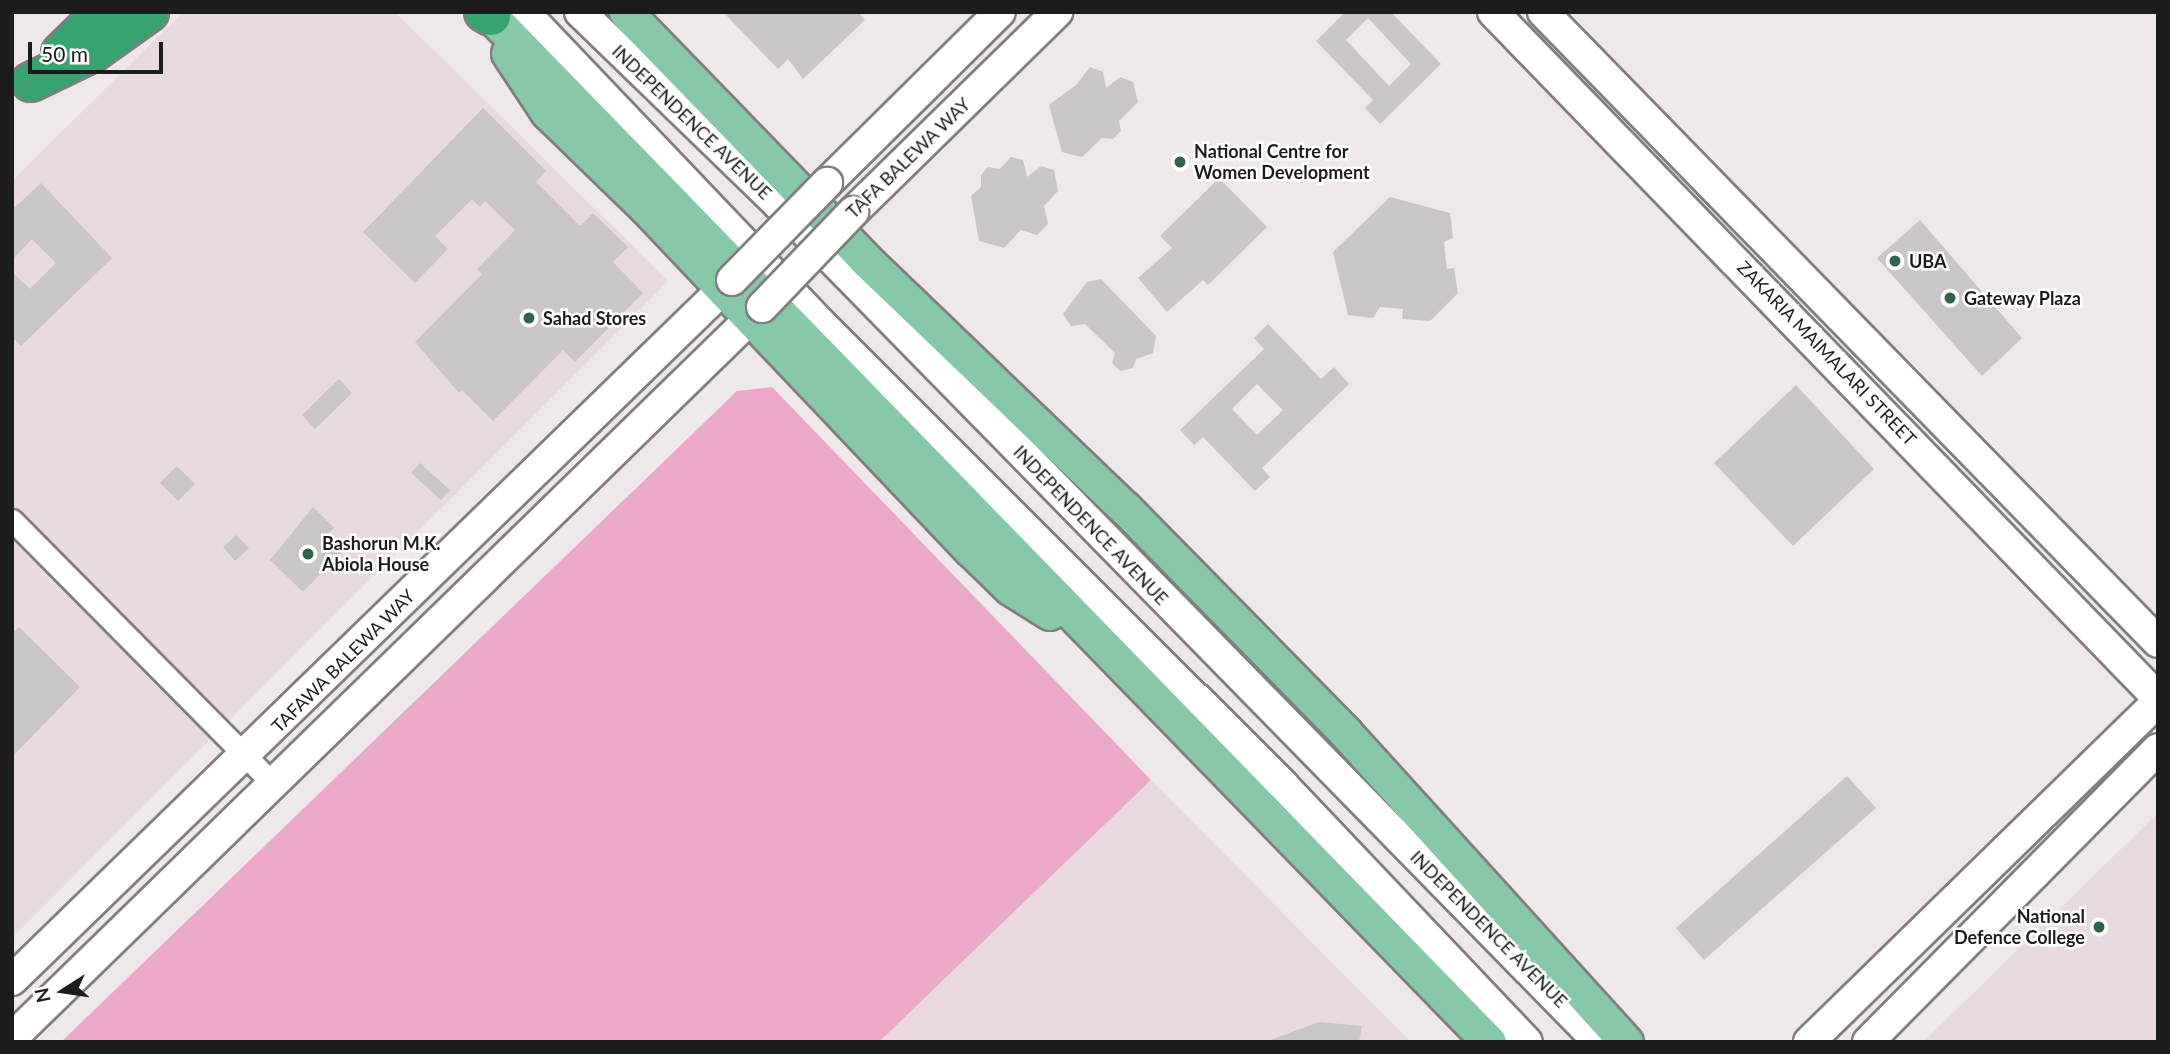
<!DOCTYPE html>
<html>
<head>
<meta charset="utf-8">
<style>
  body { margin:0 }
  #map { position:relative; width:2170px; height:1054px; overflow:hidden; background:#eee8eb; font-family:Lato,sans-serif }
  div>[style] { position:absolute }
  .built>* { inset:0; background:#e8dae0 }
  .green>* { inset:0; background:#eca8c9 }
  .building>* { inset:0; background:#cac5c7 }
  .roads { filter:drop-shadow(2px 0 #827d7f) drop-shadow(-2px 0 #827d7f) drop-shadow(0 2px #827d7f) drop-shadow(0 -2px #827d7f) }
  .street>* { height:21px; margin:-10.5px; padding:0 10.5px; transform-origin:10.5px; border-radius:10.5px; background:#fff }
  .secondary>* { height:30px; margin:-15px; padding:0 15px; transform-origin:15px; border-radius:15px; background:#fff }
  .primary>* { height:33px; margin:-16.5px; padding:0 16.5px; transform-origin:16.5px; border-radius:16.5px; background:#87c8a9 }
  .highway>* { height:38px; margin:-19px; padding:0 19px; transform-origin:19px; border-radius:19px; background:#37a46f }
  .bridges { filter:drop-shadow(2px 0 #827d7f) drop-shadow(-2px 0 #827d7f) drop-shadow(0 2px #827d7f) drop-shadow(0 -2px #827d7f) }
  .secondary-bridge>* { height:30px; margin:-15px; padding:0 15px; transform-origin:15px; border-radius:15px; background:#fff }
  .dots>* { width:19px; height:19px; translate:-50% -50%; box-sizing:border-box; border:4px solid #fff; border-radius:50% }
  span { translate:-50% -50%; white-space:nowrap; text-align:center; line-height:1.15; -webkit-text-stroke:5px #fff; paint-order:stroke }
  .street-label { font-size:18px; color:#1d1c1c }
  .poi-label { font-size:18px; color:#1d1c1c; font-weight:700 }
  .left { translate:0 -50%; text-align:left }
  .right { translate:-100% -50%; text-align:right }
  .frame { position:absolute; inset:0; border:14px solid #1d1c1c; pointer-events:none }
  .north { position:absolute; left:28px; top:956px; width:70px; height:70px; -webkit-text-stroke:5px #fff; paint-order:stroke; rotate:258deg; font-size:19px; font-weight:700; line-height:28px; text-align:center; color:#1d1c1c }
  .north::after { content:''; display:block; margin:auto; width:24px; height:32px; background:#1d1c1c; clip-path:polygon(50% 0,100% 100%,50% 72%,0 100%) }
  .scale { position:absolute; left:28px; top:42px; width:135px; height:32px; box-sizing:border-box; border:4px solid #1d1c1c; border-top:0; padding-left:9px; font-size:21px; line-height:24px; white-space:nowrap; color:#1d1c1c; -webkit-text-stroke:5px #fff; paint-order:stroke }
</style>
</head>
<body>
<div id="map">
  <div class="built">
    <i style="clip-path:polygon(183px 12px,395px 12px,668px 281px,12px 938px,12px 181px)"></i>
    <i style="clip-path:polygon(1151px 780px,1411px 1042px,879px 1042px)"></i>
    <i style="clip-path:polygon(2158px 813px,2158px 1042px,1923px 1042px)"></i>
  </div>
  <div class="green">
    <i style="clip-path:polygon(772px 387px,1151px 780px,879px 1042px,61px 1042px,737px 391px)"></i>
  </div>
  <div class="building">
    <i style="clip-path:polygon(723px 12px,858px 12px,865px 20px,803px 79px,788px 59px,778px 69px)"></i>
    <i style="clip-path:polygon(evenodd,1345px 12px,1391px 12px,1441px 64px,1380px 124px,1365px 108px,1373px 100px,1316px 41px,1345px 12px,1368px 18px,1411px 64px,1389px 86px,1346px 40px,1368px 18px)"></i>
    <i style="clip-path:polygon(1090px 67px,1103px 72px,1106px 88px,1120px 77px,1133px 82px,1138px 102px,1119px 121px,1121px 131px,1113px 139px,1102px 138px,1082px 157px,1073px 155px,1062px 152px,1049px 105px,1077px 84px)"></i>
    <i style="clip-path:polygon(483px 108px,546px 171px,536px 182px,580px 226px,593px 213px,628px 247px,613px 262px,643px 293px,575px 362px,563px 350px,493px 421px,462px 390px,459px 393px,415px 342px,482px 274px,477px 269px,515px 230px,485px 201px,480px 207px,472px 199px,435px 236px,448px 249px,415px 283px,363px 232px)"></i>
    <i style="clip-path:polygon(1011px 157px,1023px 160px,1027px 177px,1041px 166px,1054px 170px,1058px 191px,1044px 206px,1048px 224px,1037px 235px,1021px 230px,1004px 248px,979px 241px,971px 196px,981px 187px,981px 175px,988px 167px,1000px 169px)"></i>
    <i style="clip-path:polygon(1219px 178px,1267px 227px,1208px 285px,1203px 280px,1167px 312px,1138px 278px,1172px 248px,1160px 236px)"></i>
    <i style="clip-path:polygon(41px 183px,112px 258px,21px 346px,12px 337px,12px 272px,30px 289px,56px 263px,32px 239px,12px 260px,12px 210px)"></i>
    <i style="clip-path:polygon(1390px 197px,1450px 213px,1453px 238px,1444px 242px,1447px 269px,1454px 268px,1458px 293px,1430px 321px,1402px 319px,1403px 309px,1380px 307px,1373px 318px,1348px 315px,1333px 252px)"></i>
    <i style="clip-path:polygon(1920px 220px,2022px 338px,1982px 376px,1877px 258px)"></i>
    <i style="clip-path:polygon(1101px 279px,1156px 336px,1153px 353px,1136px 359px,1133px 368px,1120px 371px,1112px 363px,1115px 353px,1085px 324px,1071px 326px,1063px 314px,1087px 282px)"></i>
    <i style="clip-path:polygon(evenodd,1268px 324px,1321px 379px,1334px 367px,1349px 384px,1262px 468px,1270px 477px,1255px 491px,1203px 437px,1194px 445px,1180px 430px,1264px 349px,1254px 338px,1268px 324px,1257px 384px,1283px 410px,1257px 435px,1232px 409px,1257px 384px)"></i>
    <i style="clip-path:polygon(339px 379px,352px 393px,315px 429px,302px 415px)"></i>
    <i style="clip-path:polygon(1796px 385px,1874px 469px,1793px 546px,1714px 463px)"></i>
    <i style="clip-path:polygon(420px 463px,450px 490px,441px 500px,411px 473px)"></i>
    <i style="clip-path:polygon(177px 466px,195px 484px,178px 501px,160px 483px)"></i>
    <i style="clip-path:polygon(313px 507px,334px 528px,329px 533px,345px 549px,303px 592px,270px 560px)"></i>
    <i style="clip-path:polygon(236px 535px,249px 548px,235px 561px,223px 547px)"></i>
    <i style="clip-path:polygon(19px 627px,80px 687px,12px 757px,12px 634px)"></i>
    <i style="clip-path:polygon(1847px 776px,1876px 808px,1704px 960px,1676px 928px)"></i>
    <i style="clip-path:polygon(1319px 1022px,1362px 1026px,1359px 1042px,1265px 1042px)"></i>
  </div>
  <div class="roads">
    <div class="street">
      <i style="left:12px;top:520px;width:373px;rotate:45.3deg"></i>
    </div>
    <div class="secondary">
      <i style="left:524px;top:12px;width:429px;rotate:46.4deg"></i>
      <i style="left:820px;top:323px;width:654px;rotate:44.94deg"></i>
      <i style="left:1283px;top:785px;width:354px;rotate:46.5deg"></i>
      <i style="left:580px;top:12px;width:276px;rotate:44.1deg"></i>
      <i style="left:778px;top:204px;width:1173px;rotate:45.59deg"></i>
      <i style="left:1493px;top:12px;width:955px;rotate:45.89deg"></i>
      <i style="left:1543px;top:12px;width:880px;rotate:45.69deg"></i>
      <i style="left:827px;top:183px;width:243px;rotate:-44.7deg"></i>
      <i style="left:853px;top:212px;width:286px;rotate:-44.4deg"></i>
      <i style="left:12px;top:980px;width:1004px;rotate:-44.19deg"></i>
      <i style="left:12px;top:1038px;width:1047px;rotate:-44.26deg"></i>
      <i style="left:1809px;top:1042px;width:487px;rotate:-44.3deg"></i>
      <i style="left:1868px;top:1042px;width:412px;rotate:-45.3deg"></i>
    </div>
    <div class="primary">
      <i style="left:487px;top:12px;width:1437px;rotate:45.79deg"></i>
      <i style="left:626px;top:12px;width:345px;rotate:45.9deg"></i>
      <i style="left:866px;top:260px;width:359px;rotate:43.8deg"></i>
      <i style="left:1125px;top:508px;width:314px;rotate:45.5deg"></i>
      <i style="left:1345px;top:732px;width:418px;rotate:47.8deg"></i>
      <i style="left:508px;top:53px;width:71px;rotate:56.5deg"></i>
      <i style="left:547px;top:112px;width:138px;rotate:44.1deg"></i>
      <i style="left:646px;top:208px;width:472px;rotate:46.5deg"></i>
      <i style="left:971px;top:550px;width:54px;rotate:44.3deg"></i>
      <i style="left:1010px;top:588px;width:47px;rotate:32deg"></i>
    </div>
    <div class="highway">
      <i style="left:484px;top:12px;width:8px;rotate:30deg"></i>
      <i style="left:61px;top:53px;width:59px;rotate:-44.3deg"></i>
      <i style="left:31px;top:82px;width:69px;rotate:-25.8deg"></i>
      <i style="left:93px;top:52px;width:69px;rotate:-35.5deg"></i>
    </div>
  </div>
  <div class="bridges">
    <div class="secondary-bridge">
      <i style="left:732px;top:280px;width:136px;rotate:-45.6deg"></i>
      <i style="left:762px;top:307px;width:132px;rotate:-46.2deg"></i>
    </div>
  </div>
  <div class="dots">
    <i style="left:1180px;top:162px;background:#306347"></i>
    <i style="left:1895px;top:261px;background:#306347"></i>
    <i style="left:1950px;top:298px;background:#306347"></i>
    <i style="left:529px;top:318px;background:#306347"></i>
    <i style="left:308px;top:554px;background:#306347"></i>
    <i style="left:2099px;top:927px;background:#306347"></i>
  </div>
  <div class="street-label">
    <span style="left:692px;top:122px;rotate:44deg">INDEPENDENCE AVENUE</span>
    <span style="left:908px;top:158px;rotate:-44deg">TAFA BALEWA WAY</span>
    <span style="left:1827px;top:353px;rotate:46deg">ZAKARIA MAIMALARI STREET</span>
    <span style="left:1091px;top:525px;rotate:46deg">INDEPENDENCE AVENUE</span>
    <span style="left:343px;top:661px;rotate:-45deg">TAFAWA BALEWA WAY</span>
    <span style="left:1489px;top:929px;rotate:45deg">INDEPENDENCE AVENUE</span>
  </div>
  <div class="poi-label">
    <span class="left" style="left:1194px;top:162px">National Centre for<br>Women Development</span>
    <span class="left" style="left:1909px;top:261px">UBA</span>
    <span class="left" style="left:1964px;top:298px">Gateway Plaza</span>
    <span class="left" style="left:543px;top:318px">Sahad Stores</span>
    <span class="left" style="left:322px;top:554px">Bashorun M.K.<br>Abiola House</span>
    <span class="right" style="left:2085px;top:927px">National<br>Defence College</span>
  </div>
  <div class="frame"></div>
  <div class="north">N</div>
  <div class="scale">50 m</div>
</div>
</body>
</html>
